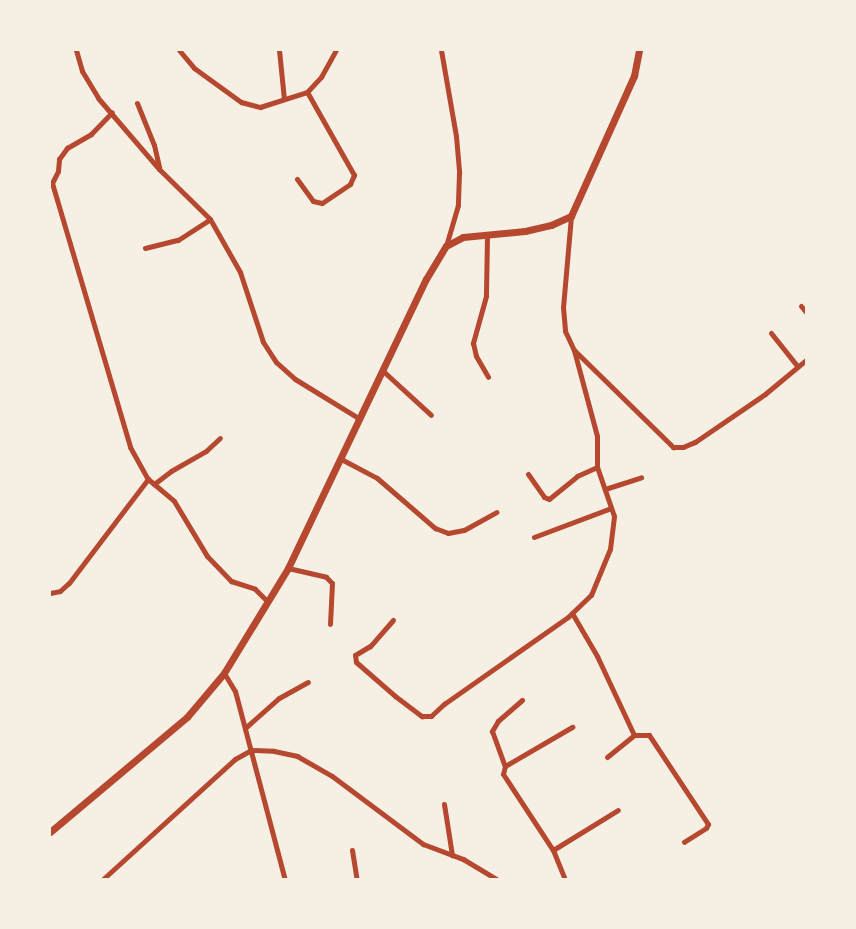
<!DOCTYPE html>
<html>
<head>
<meta charset="utf-8">
<style>
  body { margin:0 }
  #map { position:relative; width:856px; height:929px; overflow:hidden; background:#f6efe4; font-family:Signika,sans-serif }
  div>[style] { position:absolute }
  .minor>* { height:5px; margin:-2.5px; padding:0 2.5px; transform-origin:2.5px; border-radius:2.5px; background:#b5482f }
  .tertiary>* { height:7px; margin:-3.5px; padding:0 3.5px; transform-origin:3.5px; border-radius:3.5px; background:#b5482f }
  span { translate:-50% -50%; white-space:nowrap; text-align:center; line-height:1.15; -webkit-text-stroke:4.5px #f6efe4; paint-order:stroke }
  .frame { position:absolute; inset:0; border:51px solid #f6efe4; pointer-events:none }
</style>
</head>
<body>
<div id="map">
  <div class="minor">
    <i style="left:76px;top:50px;width:22px;rotate:74deg"></i>
    <i style="left:82px;top:71px;width:31px;rotate:59deg"></i>
    <i style="left:98px;top:98px;width:94px;rotate:49.3deg"></i>
    <i style="left:159px;top:169px;width:71px;rotate:44.4deg"></i>
    <i style="left:210px;top:219px;width:61px;rotate:60.5deg"></i>
    <i style="left:240px;top:272px;width:74px;rotate:71.8deg"></i>
    <i style="left:263px;top:342px;width:24px;rotate:57deg"></i>
    <i style="left:276px;top:362px;width:25px;rotate:42deg"></i>
    <i style="left:295px;top:379px;width:76px;rotate:31.6deg"></i>
    <i style="left:179px;top:50px;width:23px;rotate:50deg"></i>
    <i style="left:194px;top:68px;width:58px;rotate:35.9deg"></i>
    <i style="left:241px;top:102px;width:20px;rotate:15deg"></i>
    <i style="left:260px;top:107px;width:49px;rotate:-17.7deg"></i>
    <i style="left:307px;top:92px;width:21px;rotate:-47deg"></i>
    <i style="left:321px;top:77px;width:31px;rotate:-61deg"></i>
    <i style="left:279px;top:50px;width:49px;rotate:84.2deg"></i>
    <i style="left:441px;top:50px;width:87px;rotate:80.1deg"></i>
    <i style="left:456px;top:136px;width:37px;rotate:85deg"></i>
    <i style="left:459px;top:173px;width:32px;rotate:92deg"></i>
    <i style="left:458px;top:205px;width:43px;rotate:106.3deg"></i>
    <i style="left:137px;top:103px;width:45px;rotate:68deg"></i>
    <i style="left:154px;top:145px;width:23px;rotate:77deg"></i>
    <i style="left:297px;top:179px;width:27px;rotate:54deg"></i>
    <i style="left:313px;top:201px;width:9px;rotate:13deg"></i>
    <i style="left:322px;top:203px;width:34px;rotate:-34deg"></i>
    <i style="left:350px;top:184px;width:10px;rotate:-66deg"></i>
    <i style="left:354px;top:175px;width:95px;rotate:-119.5deg"></i>
    <i style="left:52px;top:183px;width:275px;rotate:73.5deg"></i>
    <i style="left:130px;top:447px;width:37px;rotate:61deg"></i>
    <i style="left:148px;top:479px;width:34px;rotate:40deg"></i>
    <i style="left:174px;top:501px;width:64px;rotate:59deg"></i>
    <i style="left:207px;top:556px;width:35px;rotate:46deg"></i>
    <i style="left:231px;top:581px;width:25px;rotate:18deg"></i>
    <i style="left:255px;top:589px;width:17px;rotate:45deg"></i>
    <i style="left:52px;top:183px;width:13px;rotate:-63deg"></i>
    <i style="left:58px;top:171px;width:12px;rotate:-85deg"></i>
    <i style="left:59px;top:159px;width:14px;rotate:-54deg"></i>
    <i style="left:67px;top:148px;width:28px;rotate:-30deg"></i>
    <i style="left:91px;top:134px;width:30px;rotate:-46deg"></i>
    <i style="left:571px;top:216px;width:91px;rotate:95deg"></i>
    <i style="left:563px;top:307px;width:24px;rotate:85deg"></i>
    <i style="left:565px;top:331px;width:21px;rotate:65deg"></i>
    <i style="left:574px;top:350px;width:139px;rotate:44.4deg"></i>
    <i style="left:673px;top:447px;width:10px"></i>
    <i style="left:683px;top:447px;width:13px;rotate:-23deg"></i>
    <i style="left:695px;top:442px;width:85px;rotate:-34.4deg"></i>
    <i style="left:765px;top:394px;width:53px;rotate:-39.7deg"></i>
    <i style="left:487px;top:236px;width:60px;rotate:91deg"></i>
    <i style="left:486px;top:296px;width:49px;rotate:105.5deg"></i>
    <i style="left:473px;top:343px;width:13px;rotate:77deg"></i>
    <i style="left:476px;top:356px;width:24px;rotate:60deg"></i>
    <i style="left:145px;top:248px;width:34px;rotate:-14deg"></i>
    <i style="left:178px;top:240px;width:38px;rotate:-33deg"></i>
    <i style="left:801px;top:306px;width:8px;rotate:50deg"></i>
    <i style="left:771px;top:333px;width:43px;rotate:51.5deg"></i>
    <i style="left:383px;top:371px;width:65px;rotate:42.5deg"></i>
    <i style="left:341px;top:459px;width:41px;rotate:27.8deg"></i>
    <i style="left:377px;top:478px;width:77px;rotate:40.8deg"></i>
    <i style="left:435px;top:528px;width:14px;rotate:21deg"></i>
    <i style="left:448px;top:533px;width:16px;rotate:-11deg"></i>
    <i style="left:464px;top:530px;width:37px;rotate:-29deg"></i>
    <i style="left:528px;top:474px;width:28px;rotate:55deg"></i>
    <i style="left:544px;top:497px;width:5px;rotate:22deg"></i>
    <i style="left:549px;top:499px;width:36px;rotate:-39deg"></i>
    <i style="left:577px;top:476px;width:22px;rotate:-24deg"></i>
    <i style="left:154px;top:484px;width:21px;rotate:-37deg"></i>
    <i style="left:171px;top:471px;width:40px;rotate:-29.7deg"></i>
    <i style="left:206px;top:451px;width:19px;rotate:-43deg"></i>
    <i style="left:605px;top:489px;width:38px;rotate:-18deg"></i>
    <i style="left:534px;top:537px;width:82px;rotate:-20.6deg"></i>
    <i style="left:288px;top:568px;width:39px;rotate:13deg"></i>
    <i style="left:326px;top:577px;width:8px;rotate:45deg"></i>
    <i style="left:332px;top:583px;width:41px;rotate:92.8deg"></i>
    <i style="left:50px;top:593px;width:10px;rotate:-11deg"></i>
    <i style="left:60px;top:591px;width:12px;rotate:-42deg"></i>
    <i style="left:69px;top:583px;width:131px;rotate:-52.8deg"></i>
    <i style="left:572px;top:613px;width:50px;rotate:59.8deg"></i>
    <i style="left:597px;top:656px;width:87px;rotate:64.9deg"></i>
    <i style="left:634px;top:735px;width:15px"></i>
    <i style="left:649px;top:735px;width:107px;rotate:56.5deg"></i>
    <i style="left:708px;top:824px;width:4px;rotate:117deg"></i>
    <i style="left:706px;top:828px;width:26px;rotate:148deg"></i>
    <i style="left:393px;top:620px;width:35px;rotate:131deg"></i>
    <i style="left:370px;top:646px;width:17px;rotate:149deg"></i>
    <i style="left:355px;top:655px;width:7px;rotate:82deg"></i>
    <i style="left:356px;top:662px;width:52px;rotate:41.1deg"></i>
    <i style="left:395px;top:696px;width:34px;rotate:37deg"></i>
    <i style="left:422px;top:716px;width:9px"></i>
    <i style="left:431px;top:716px;width:18px;rotate:-43deg"></i>
    <i style="left:444px;top:704px;width:151px;rotate:-35.1deg"></i>
    <i style="left:568px;top:617px;width:32px;rotate:-44deg"></i>
    <i style="left:591px;top:595px;width:50px;rotate:-67.6deg"></i>
    <i style="left:610px;top:549px;width:33px;rotate:-83deg"></i>
    <i style="left:614px;top:516px;width:52px;rotate:-109.1deg"></i>
    <i style="left:597px;top:467px;width:31px;rotate:-90deg"></i>
    <i style="left:597px;top:436px;width:89px;rotate:-105deg"></i>
    <i style="left:224px;top:673px;width:21px;rotate:59deg"></i>
    <i style="left:235px;top:691px;width:196px;rotate:75.2deg"></i>
    <i style="left:522px;top:700px;width:32px;rotate:139deg"></i>
    <i style="left:498px;top:721px;width:12px;rotate:121deg"></i>
    <i style="left:492px;top:731px;width:37px;rotate:70deg"></i>
    <i style="left:505px;top:766px;width:8px;rotate:104deg"></i>
    <i style="left:503px;top:774px;width:91px;rotate:56.7deg"></i>
    <i style="left:553px;top:850px;width:32px;rotate:68deg"></i>
    <i style="left:245px;top:728px;width:45px;rotate:-41.4deg"></i>
    <i style="left:279px;top:698px;width:33px;rotate:-29deg"></i>
    <i style="left:607px;top:757px;width:35px;rotate:-39deg"></i>
    <i style="left:505px;top:766px;width:78px;rotate:-30.2deg"></i>
    <i style="left:444px;top:804px;width:52px;rotate:81.1deg"></i>
    <i style="left:352px;top:850px;width:30px;rotate:81deg"></i>
    <i style="left:553px;top:850px;width:76px;rotate:-31.6deg"></i>
    <i style="left:102px;top:880px;width:180px;rotate:-42.3deg"></i>
    <i style="left:235px;top:759px;width:18px;rotate:-29deg"></i>
    <i style="left:251px;top:750px;width:23px;rotate:2deg"></i>
    <i style="left:274px;top:751px;width:24px;rotate:12deg"></i>
    <i style="left:297px;top:756px;width:40px;rotate:29.7deg"></i>
    <i style="left:332px;top:776px;width:114px;rotate:36.8deg"></i>
    <i style="left:423px;top:844px;width:43px;rotate:20.6deg"></i>
    <i style="left:463px;top:859px;width:41px;rotate:31deg"></i>
  </div>
  <div class="tertiary">
    <i style="left:50px;top:832px;width:179px;rotate:-40deg"></i>
    <i style="left:187px;top:717px;width:57px;rotate:-49.9deg"></i>
    <i style="left:224px;top:673px;width:123px;rotate:-58.6deg"></i>
    <i style="left:288px;top:568px;width:320px;rotate:-64.5deg"></i>
    <i style="left:426px;top:279px;width:39px;rotate:-59deg"></i>
    <i style="left:446px;top:246px;width:19px;rotate:-28deg"></i>
    <i style="left:463px;top:237px;width:62px;rotate:-5.5deg"></i>
    <i style="left:525px;top:231px;width:27px;rotate:-13deg"></i>
    <i style="left:551px;top:225px;width:22px;rotate:-24deg"></i>
    <i style="left:571px;top:216px;width:154px;rotate:-65.8deg"></i>
    <i style="left:634px;top:76px;width:26px;rotate:-79deg"></i>
  </div>
  <div class="frame"></div>
</div>
</body>
</html>
